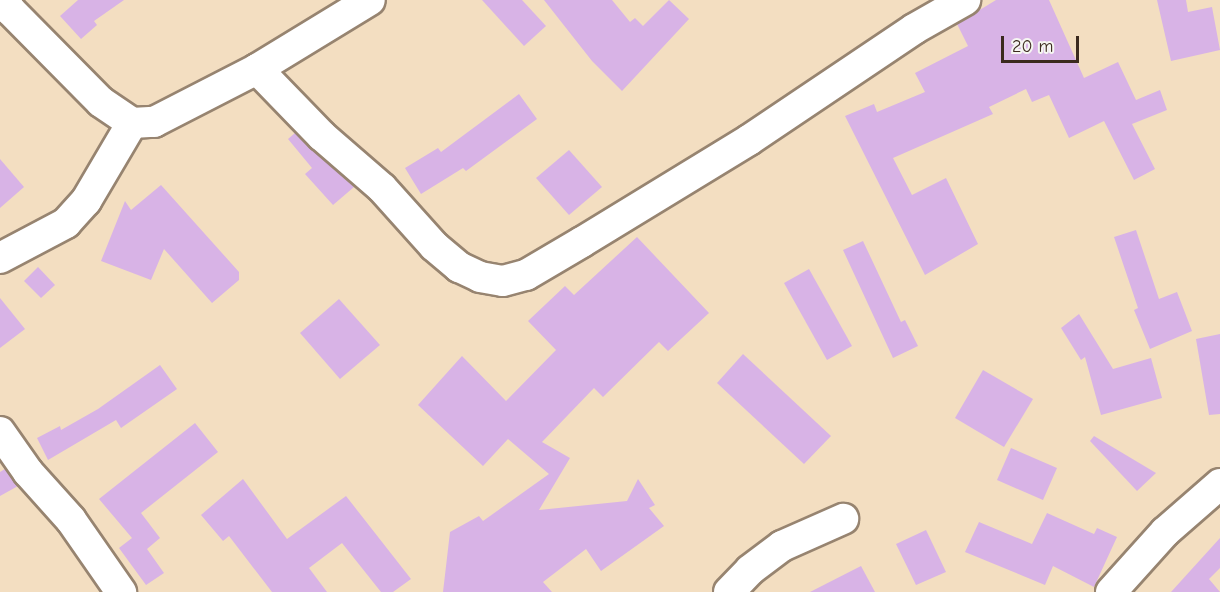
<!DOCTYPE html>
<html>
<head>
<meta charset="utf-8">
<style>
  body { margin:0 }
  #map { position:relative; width:1220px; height:592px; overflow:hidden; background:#f3dec1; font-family:"Comic Neue",sans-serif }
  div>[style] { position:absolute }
  .building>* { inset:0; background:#d8b3e6 }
  .roads { filter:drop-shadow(2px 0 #978470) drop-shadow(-2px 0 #978470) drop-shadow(0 2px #978470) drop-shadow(0 -2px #978470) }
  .street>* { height:30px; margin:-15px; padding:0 15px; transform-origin:15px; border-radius:15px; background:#fff }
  span { translate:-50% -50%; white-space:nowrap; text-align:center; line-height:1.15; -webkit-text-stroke:4.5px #f6f6f2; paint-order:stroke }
  .scale { position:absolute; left:1001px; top:36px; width:78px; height:27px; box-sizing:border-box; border:3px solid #3b2a1e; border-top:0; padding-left:8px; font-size:18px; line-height:21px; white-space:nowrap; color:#3b2a1e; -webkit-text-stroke:4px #f6f6f2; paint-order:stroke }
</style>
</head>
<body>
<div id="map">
  <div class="building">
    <i style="clip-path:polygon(78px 0,124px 0,94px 21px,97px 25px,81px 39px,60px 16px)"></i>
    <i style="clip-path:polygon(482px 0,522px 0,546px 26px,524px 46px)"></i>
    <i style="clip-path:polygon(544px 0,612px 0,630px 22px,635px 18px,643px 26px,669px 0,689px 19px,622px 91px,592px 61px)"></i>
    <i style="clip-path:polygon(996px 0,1049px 0,1084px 78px,1118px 62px,1136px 100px,1160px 90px,1167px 110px,1132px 124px,1155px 169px,1134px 180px,1104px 121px,1069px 138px,1049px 95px,1032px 102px,1026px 89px,989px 107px,993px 114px,893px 158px,912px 195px,946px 178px,978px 244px,925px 275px,845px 116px,874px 104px,877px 112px,925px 92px,915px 73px,968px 46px,957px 24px)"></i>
    <i style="clip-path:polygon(1157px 0,1186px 0,1188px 12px,1212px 7px,1220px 50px,1171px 61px)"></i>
    <i style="clip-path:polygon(519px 94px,537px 119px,466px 171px,463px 168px,421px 194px,405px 168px,438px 148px,441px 152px)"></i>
    <i style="clip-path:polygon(295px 133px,354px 187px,333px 205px,305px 174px,312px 168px,288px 139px)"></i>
    <i style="clip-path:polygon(569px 150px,602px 187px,569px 215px,536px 178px)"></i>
    <i style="clip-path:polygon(0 159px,24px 187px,0 208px)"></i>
    <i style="clip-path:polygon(161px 185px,239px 272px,239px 280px,212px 303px,164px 249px,151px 280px,101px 261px,125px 201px,131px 210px)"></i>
    <i style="clip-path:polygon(1136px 230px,1159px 299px,1177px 292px,1192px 331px,1150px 349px,1134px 310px,1138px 308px,1114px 237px)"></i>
    <i style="clip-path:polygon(637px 237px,709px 313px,668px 351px,659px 342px,603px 397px,594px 388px,542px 442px,570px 458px,539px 510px,627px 501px,638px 479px,655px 505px,649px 508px,664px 526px,601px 571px,586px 549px,543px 582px,552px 592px,443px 592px,450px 532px,479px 516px,483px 521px,549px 474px,508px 439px,483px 466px,418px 405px,462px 356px,506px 401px,556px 350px,528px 321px,565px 286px,574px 295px)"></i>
    <i style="clip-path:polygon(863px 241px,901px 322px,905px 320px,918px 346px,893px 358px,843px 250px)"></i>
    <i style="clip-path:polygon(38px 267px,55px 285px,41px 298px,24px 281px)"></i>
    <i style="clip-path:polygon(809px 269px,852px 346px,827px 360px,784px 283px)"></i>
    <i style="clip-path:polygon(0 298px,25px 329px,0 348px)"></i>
    <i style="clip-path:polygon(339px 299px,380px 345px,340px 379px,300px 333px)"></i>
    <i style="clip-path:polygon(1079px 314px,1113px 369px,1151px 358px,1162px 398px,1101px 415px,1085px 357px,1081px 360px,1061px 328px)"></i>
    <i style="clip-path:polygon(1220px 334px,1220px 414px,1209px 415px,1196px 339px)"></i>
    <i style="clip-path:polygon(743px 354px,831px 436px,804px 464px,717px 383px)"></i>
    <i style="clip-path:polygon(160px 365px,177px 389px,121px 428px,116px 420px,48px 460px,37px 438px,60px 426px,61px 430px,98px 409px)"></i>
    <i style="clip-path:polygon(983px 370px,1033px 399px,1004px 447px,955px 418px)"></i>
    <i style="clip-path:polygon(195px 423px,218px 452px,141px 513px,160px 538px,147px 549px,164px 573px,146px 585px,119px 548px,132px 538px,99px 499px)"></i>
    <i style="clip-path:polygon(1094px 436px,1156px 473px,1137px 491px,1090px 441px)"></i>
    <i style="clip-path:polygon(1011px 448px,1057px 468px,1043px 500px,997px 480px)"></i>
    <i style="clip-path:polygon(5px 469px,18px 486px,0 496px,0 472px)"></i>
    <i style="clip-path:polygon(243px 479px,287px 539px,346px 496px,411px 579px,393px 592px,381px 592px,342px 543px,309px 568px,327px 592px,272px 592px,229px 536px,223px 541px,201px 515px)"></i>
    <i style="clip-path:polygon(1047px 513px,1094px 534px,1097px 528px,1117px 537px,1094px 587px,1053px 566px,1045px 585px,965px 552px,979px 522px,1032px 544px)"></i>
    <i style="clip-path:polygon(926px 530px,946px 572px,916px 585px,896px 544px)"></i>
    <i style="clip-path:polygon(1220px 538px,1220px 568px,1209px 579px,1220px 592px,1171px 592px)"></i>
    <i style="clip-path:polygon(861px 566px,875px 592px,810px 592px)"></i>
  </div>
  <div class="roads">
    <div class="street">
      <i style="left:4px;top:0;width:12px;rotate:59deg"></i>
      <i style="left:10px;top:10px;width:129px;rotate:45.3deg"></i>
      <i style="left:101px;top:102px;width:37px;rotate:34deg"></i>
      <i style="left:132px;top:123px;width:22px;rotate:-3deg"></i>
      <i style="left:154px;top:122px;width:116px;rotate:-27.2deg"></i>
      <i style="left:257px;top:69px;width:132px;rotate:-31.4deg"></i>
      <i style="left:257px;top:69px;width:93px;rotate:45.9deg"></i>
      <i style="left:322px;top:136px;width:79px;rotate:40.9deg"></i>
      <i style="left:382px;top:188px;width:78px;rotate:48.1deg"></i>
      <i style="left:434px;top:246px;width:33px;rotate:40deg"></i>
      <i style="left:459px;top:267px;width:23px;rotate:25deg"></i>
      <i style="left:480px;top:277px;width:23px;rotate:10deg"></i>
      <i style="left:503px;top:281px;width:24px;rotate:-15deg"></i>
      <i style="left:526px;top:275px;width:65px;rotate:-30.5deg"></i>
      <i style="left:582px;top:242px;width:196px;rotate:-31.4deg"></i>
      <i style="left:749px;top:140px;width:199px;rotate:-33.9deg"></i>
      <i style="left:914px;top:29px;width:59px;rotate:-29.6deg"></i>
      <i style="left:0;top:258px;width:75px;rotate:-27.9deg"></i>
      <i style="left:66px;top:223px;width:30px;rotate:-48deg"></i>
      <i style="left:86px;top:201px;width:91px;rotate:-59.5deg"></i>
      <i style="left:0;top:432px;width:49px;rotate:55deg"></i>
      <i style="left:28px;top:472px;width:64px;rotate:48.1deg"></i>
      <i style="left:71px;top:520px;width:88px;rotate:55.2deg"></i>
      <i style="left:729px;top:592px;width:30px;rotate:-46deg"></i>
      <i style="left:750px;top:570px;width:40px;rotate:-37deg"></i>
      <i style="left:782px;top:546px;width:67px;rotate:-23.9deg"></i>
      <i style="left:1111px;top:592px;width:81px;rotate:-48deg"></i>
      <i style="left:1165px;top:532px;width:73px;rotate:-41.1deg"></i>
    </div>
  </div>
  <div class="scale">20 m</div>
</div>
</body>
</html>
